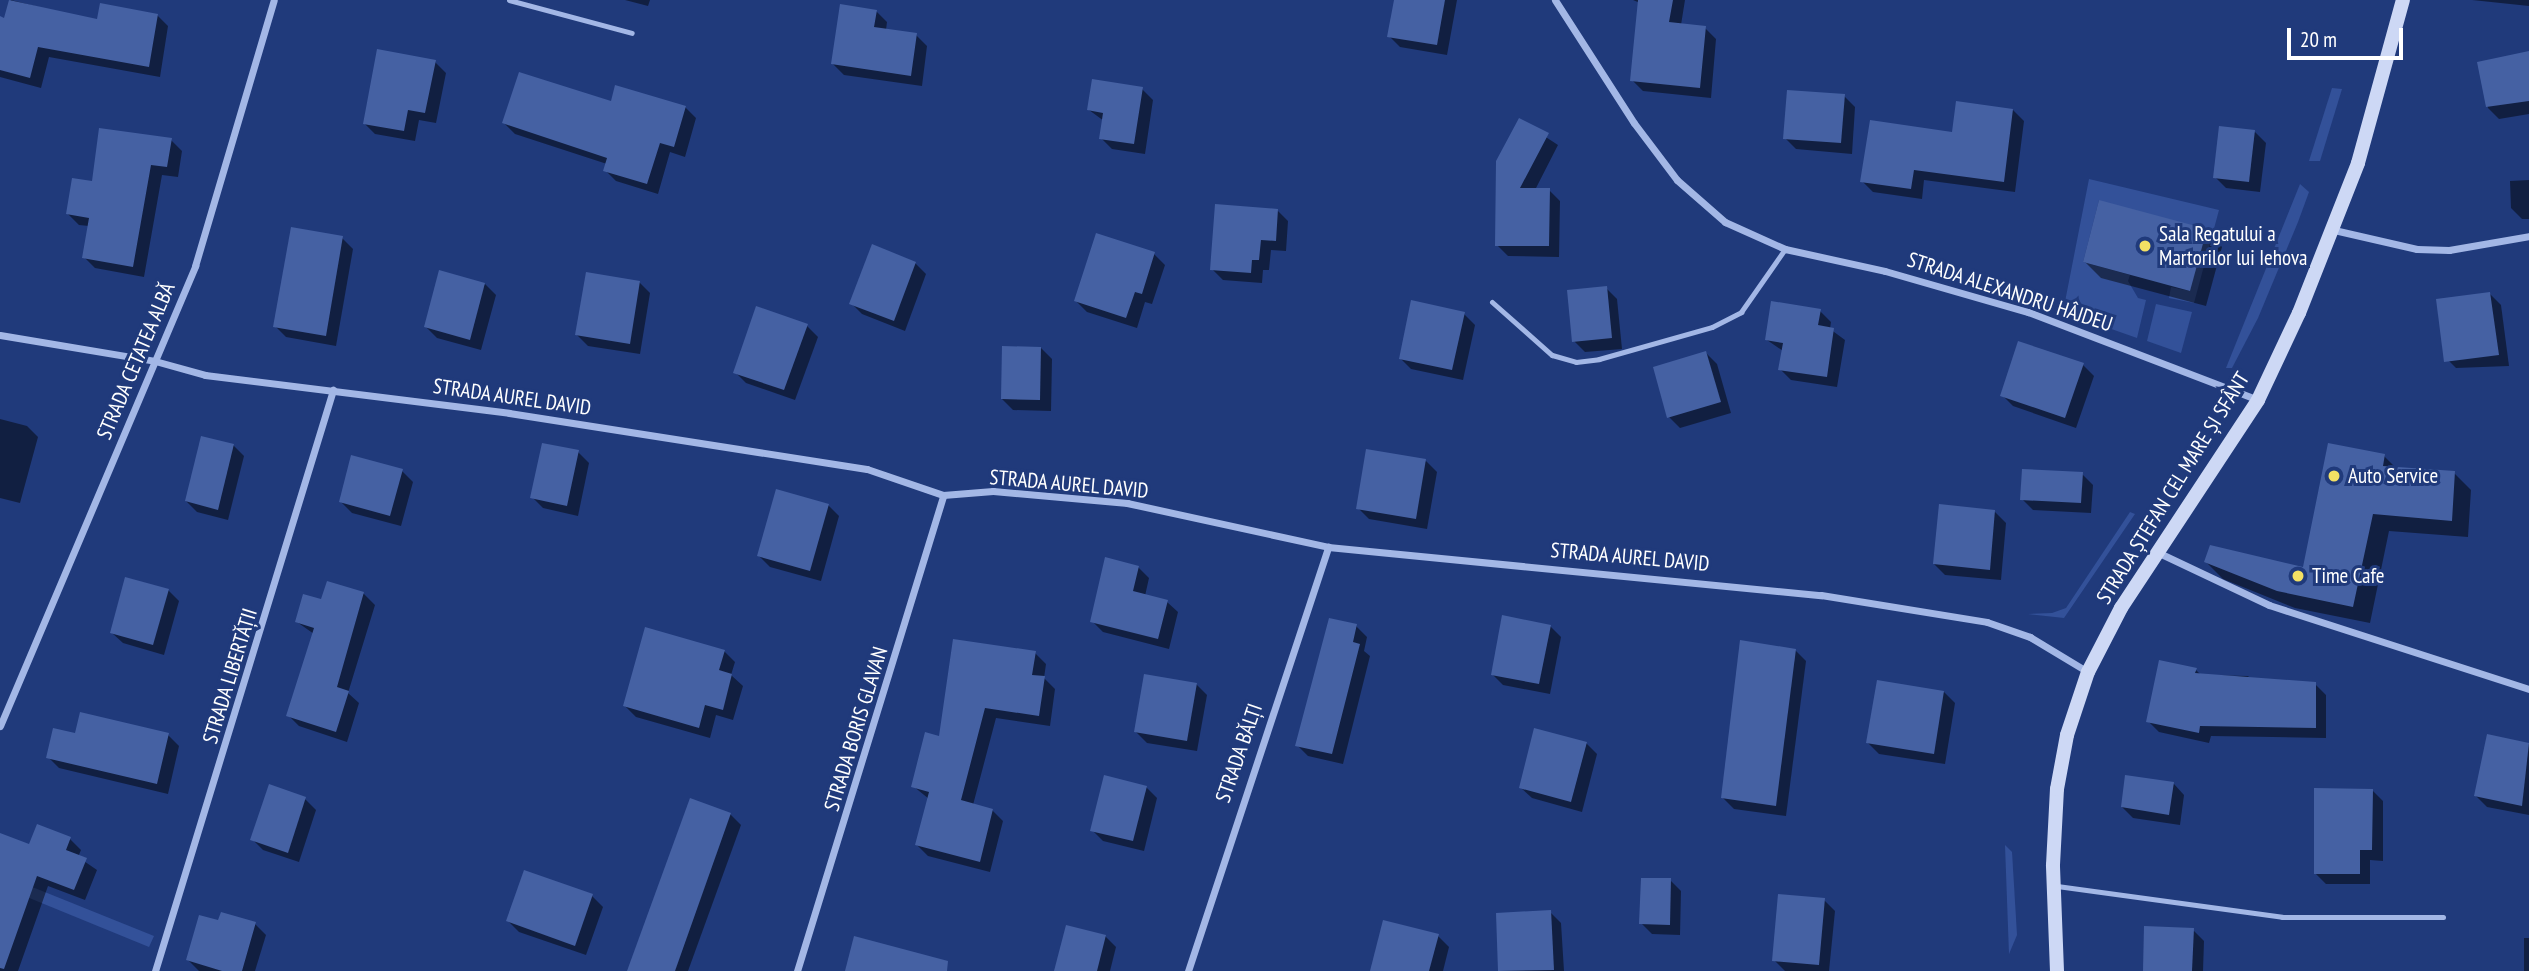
<!DOCTYPE html>
<html>
<head>
<meta charset="utf-8">
<style>
  body { margin:0 }
  #map { position:relative; width:2529px; height:971px; overflow:hidden; background:#203a7b; font-family:"PT Sans Narrow",sans-serif }
  div>[style] { position:absolute }
  .green>* { inset:0; background:#335199 }
  .shadow>* { inset:0; background:#0007 }
  .building>* { inset:0; background:#4561a3 }
  .lane>* { height:5px; margin:-2.5px; padding:0 2.5px; transform-origin:2.5px; border-radius:2.5px; background:#a3b7e6 }
  .street>* { height:7px; margin:-3.5px; padding:0 3.5px; transform-origin:3.5px; border-radius:3.5px; background:#a3b7e6 }
  .secondary>* { height:14px; margin:-7px; padding:0 7px; transform-origin:7px; border-radius:7px; background:#cdd8f5 }
  .dots>* { width:19px; height:19px; translate:-50% -50%; box-sizing:border-box; border:4px solid #203a7b; border-radius:50% }
  span { translate:-50% -50%; white-space:nowrap; text-align:center; line-height:1.15; -webkit-text-stroke:6px #203a7b; paint-order:stroke }
  .poi-label { font-size:21px; color:#fff }
  .left { translate:0 -50%; text-align:left }
  .street-label { font-size:21px; color:#fff }
  .scale { position:absolute; left:2287px; top:28px; width:116px; height:32px; box-sizing:border-box; border:4px solid #fff; border-top:0; padding-left:9px; font-size:21px; line-height:24px; white-space:nowrap; color:#fff; -webkit-text-stroke:5px #203a7b; paint-order:stroke }
</style>
</head>
<body>
<div id="map">
  <div class="green">
    <i style="clip-path:polygon(2332px 88px,2342px 89px,2320px 161px,2309px 161px)"></i>
    <i style="clip-path:polygon(2089px 179px,2219px 210px,2194px 303px,2169px 298px,2171px 287px,2190px 291px,2099px 200px,2083px 262px,2130px 275px,2128px 281px,2138px 298px,2146px 300px,2137px 338px,2063px 312px)"></i>
    <i style="clip-path:polygon(2300px 184px,2309px 192px,2298px 222px,2258px 318px,2232px 368px,2226px 368px)"></i>
    <i style="clip-path:polygon(2156px 304px,2192px 312px,2181px 353px,2147px 341px)"></i>
    <i style="clip-path:polygon(2130px 512px,2135px 514px,2064px 618px,2028px 614px,2052px 613px,2066px 608px)"></i>
    <i style="clip-path:polygon(2005px 845px,2012px 852px,2017px 935px,2009px 954px)"></i>
    <i style="clip-path:polygon(0 874px,154px 936px,149px 947px,0 886px)"></i>
  </div>
  <div class="shadow">
    <i style="clip-path:polygon(11px 0,98px 22px,157px 15px,168px 26px,160px 77px,49px 57px,41px 88px,0 77px,0 18px,6px 20px)"></i>
    <i style="clip-path:polygon(625px 0,650px 0,648px 6px)"></i>
    <i style="clip-path:polygon(1395px 0,1457px 0,1447px 55px,1400px 47px,1389px 36px)"></i>
    <i style="clip-path:polygon(1633px 0,1685px 0,1681px 25px,1705px 28px,1716px 39px,1711px 98px,1643px 91px,1632px 80px,1640px 3px)"></i>
    <i style="clip-path:polygon(2529px 0,2529px 6px,2472px 0)"></i>
    <i style="clip-path:polygon(876px 11px,887px 22px,886px 30px,916px 35px,927px 46px,922px 86px,844px 75px,833px 64px)"></i>
    <i style="clip-path:polygon(2529px 53px,2529px 114px,2499px 119px,2488px 108px,2479px 63px)"></i>
    <i style="clip-path:polygon(435px 62px,446px 73px,436px 123px,419px 120px,415px 141px,375px 134px,364px 123px)"></i>
    <i style="clip-path:polygon(1142px 89px,1153px 100px,1145px 154px,1112px 149px,1101px 138px,1104px 121px,1089px 110px)"></i>
    <i style="clip-path:polygon(1844px 96px,1855px 107px,1852px 154px,1796px 149px,1785px 138px)"></i>
    <i style="clip-path:polygon(612px 103px,685px 107px,696px 118px,685px 157px,670px 152px,658px 194px,616px 181px,605px 170px,607px 164px,515px 134px,504px 123px)"></i>
    <i style="clip-path:polygon(2013px 110px,2024px 121px,2015px 192px,1924px 180px,1922px 199px,1873px 192px,1862px 181px)"></i>
    <i style="clip-path:polygon(1520px 120px,1558px 145px,1535px 190px,1549px 190px,1560px 201px,1559px 257px,1508px 256px,1497px 245px)"></i>
    <i style="clip-path:polygon(2255px 132px,2266px 143px,2260px 192px,2226px 188px,2215px 177px)"></i>
    <i style="clip-path:polygon(171px 140px,182px 151px,178px 177px,162px 175px,144px 277px,95px 268px,84px 257px,89px 226px,79px 225px,68px 214px,94px 184px)"></i>
    <i style="clip-path:polygon(2529px 180px,2529px 219px,2522px 219px,2511px 208px,2510px 181px)"></i>
    <i style="clip-path:polygon(1277px 210px,1288px 221px,1286px 251px,1271px 250px,1269px 270px,1263px 270px,1262px 283px,1223px 280px,1212px 269px)"></i>
    <i style="clip-path:polygon(2206px 231px,2222px 247px,2206px 306px,2101px 278px,2085px 262px)"></i>
    <i style="clip-path:polygon(342px 238px,353px 249px,336px 346px,286px 337px,275px 326px)"></i>
    <i style="clip-path:polygon(1154px 254px,1165px 265px,1152px 304px,1145px 302px,1137px 328px,1087px 312px,1076px 301px)"></i>
    <i style="clip-path:polygon(915px 263px,926px 274px,905px 331px,862px 314px,851px 303px)"></i>
    <i style="clip-path:polygon(639px 282px,650px 293px,640px 354px,588px 346px,577px 335px)"></i>
    <i style="clip-path:polygon(485px 284px,496px 295px,481px 350px,437px 338px,426px 327px)"></i>
    <i style="clip-path:polygon(1606px 288px,1617px 299px,1622px 349px,1585px 352px,1574px 341px)"></i>
    <i style="clip-path:polygon(2490px 294px,2501px 305px,2509px 366px,2456px 368px,2445px 357px)"></i>
    <i style="clip-path:polygon(1820px 311px,1831px 322px,1830px 329px,1845px 340px,1837px 387px,1791px 380px,1780px 369px,1783px 351px,1767px 340px)"></i>
    <i style="clip-path:polygon(1464px 314px,1475px 325px,1463px 380px,1411px 369px,1400px 358px)"></i>
    <i style="clip-path:polygon(807px 326px,818px 337px,795px 400px,746px 383px,735px 372px)"></i>
    <i style="clip-path:polygon(1041px 348px,1052px 359px,1051px 411px,1013px 410px,1002px 399px)"></i>
    <i style="clip-path:polygon(1706px 353px,1717px 364px,1731px 413px,1680px 428px,1669px 417px)"></i>
    <i style="clip-path:polygon(2083px 365px,2094px 376px,2076px 428px,2013px 406px,2002px 395px)"></i>
    <i style="clip-path:polygon(0 419px,27px 426px,38px 437px,20px 503px,0 498px)"></i>
    <i style="clip-path:polygon(233px 445px,244px 456px,228px 520px,197px 512px,186px 501px)"></i>
    <i style="clip-path:polygon(578px 452px,589px 463px,578px 516px,543px 508px,532px 497px)"></i>
    <i style="clip-path:polygon(2384px 456px,2397px 469px,2454px 473px,2471px 490px,2468px 537px,2389px 531px,2370px 623px,2295px 608px,2223px 579px,2206px 562px,2304px 569px)"></i>
    <i style="clip-path:polygon(1426px 461px,1437px 472px,1427px 529px,1369px 519px,1358px 508px)"></i>
    <i style="clip-path:polygon(402px 471px,413px 482px,401px 526px,352px 513px,341px 502px)"></i>
    <i style="clip-path:polygon(2082px 474px,2093px 485px,2091px 513px,2033px 510px,2022px 499px)"></i>
    <i style="clip-path:polygon(828px 505px,839px 516px,821px 581px,770px 567px,759px 556px)"></i>
    <i style="clip-path:polygon(1995px 512px,2006px 523px,2001px 580px,1945px 575px,1934px 564px)"></i>
    <i style="clip-path:polygon(1138px 567px,1149px 578px,1145px 596px,1167px 602px,1178px 612px,1169px 649px,1103px 632px,1092px 621px)"></i>
    <i style="clip-path:polygon(328px 583px,364px 594px,375px 605px,348px 693px,359px 703px,347px 742px,299px 726px,288px 715px,314px 634px,297px 622px,323px 602px)"></i>
    <i style="clip-path:polygon(168px 590px,179px 601px,164px 655px,123px 643px,112px 633px)"></i>
    <i style="clip-path:polygon(1356px 626px,1367px 637px,1364px 651px,1370px 656px,1343px 764px,1308px 756px,1297px 745px)"></i>
    <i style="clip-path:polygon(1550px 626px,1561px 637px,1550px 694px,1503px 685px,1492px 674px)"></i>
    <i style="clip-path:polygon(1795px 650px,1806px 661px,1786px 816px,1734px 809px,1723px 798px)"></i>
    <i style="clip-path:polygon(724px 651px,735px 662px,731px 675px,743px 686px,733px 720px,716px 715px,710px 738px,636px 717px,625px 706px)"></i>
    <i style="clip-path:polygon(1035px 653px,1046px 664px,1044px 678px,1055px 689px,1050px 726px,996px 718px,973px 805px,992px 810px,1003px 821px,990px 872px,928px 856px,917px 845px,929px 799px,913px 786px,941px 738px)"></i>
    <i style="clip-path:polygon(2196px 670px,2201px 675px,2248px 676px,2254px 682px,2315px 684px,2326px 695px,2326px 738px,2211px 736px,2209px 743px,2159px 732px,2148px 721px)"></i>
    <i style="clip-path:polygon(1196px 684px,1207px 695px,1197px 751px,1147px 743px,1136px 732px)"></i>
    <i style="clip-path:polygon(1944px 692px,1955px 703px,1945px 764px,1879px 754px,1868px 743px)"></i>
    <i style="clip-path:polygon(168px 735px,179px 746px,168px 794px,59px 768px,48px 757px,76px 736px)"></i>
    <i style="clip-path:polygon(2488px 736px,2529px 744px,2529px 815px,2487px 807px,2476px 796px)"></i>
    <i style="clip-path:polygon(1586px 743px,1597px 754px,1582px 812px,1532px 798px,1521px 788px)"></i>
    <i style="clip-path:polygon(2174px 784px,2184px 795px,2180px 825px,2133px 818px,2122px 807px)"></i>
    <i style="clip-path:polygon(270px 787px,305px 799px,316px 810px,299px 862px,263px 850px,252px 839px)"></i>
    <i style="clip-path:polygon(1146px 787px,1157px 798px,1144px 851px,1103px 841px,1092px 830px)"></i>
    <i style="clip-path:polygon(2372px 790px,2383px 801px,2383px 861px,2370px 860px,2370px 884px,2326px 884px,2315px 873px)"></i>
    <i style="clip-path:polygon(730px 814px,741px 825px,688px 971px,629px 971px)"></i>
    <i style="clip-path:polygon(70px 839px,81px 850px,78px 857px,97px 870px,85px 900px,48px 886px,18px 971px,0 971px,0 863px,30px 846px)"></i>
    <i style="clip-path:polygon(1670px 880px,1681px 891px,1680px 935px,1652px 934px,1641px 923px)"></i>
    <i style="clip-path:polygon(592px 896px,603px 907px,586px 955px,519px 932px,508px 921px)"></i>
    <i style="clip-path:polygon(1824px 900px,1835px 911px,1829px 971px,1785px 971px,1774px 960px)"></i>
    <i style="clip-path:polygon(1550px 912px,1561px 923px,1564px 971px,1500px 971px,1498px 914px)"></i>
    <i style="clip-path:polygon(219px 923px,255px 924px,266px 935px,255px 971px,199px 971px,188px 960px)"></i>
    <i style="clip-path:polygon(2193px 930px,2204px 941px,2203px 971px,2144px 971px)"></i>
    <i style="clip-path:polygon(1105px 936px,1116px 947px,1110px 971px,1056px 971px)"></i>
    <i style="clip-path:polygon(1438px 936px,1449px 947px,1443px 971px,1372px 971px)"></i>
    <i style="clip-path:polygon(2524px 938px,2529px 938px,2529px 971px,2524px 971px)"></i>
  </div>
  <div class="building">
    <i style="clip-path:polygon(9px 0,97px 19px,100px 3px,158px 14px,149px 67px,38px 47px,30px 78px,0 70px,0 16px,4px 18px)"></i>
    <i style="clip-path:polygon(1394px 0,1445px 0,1437px 45px,1387px 37px)"></i>
    <i style="clip-path:polygon(1638px 0,1673px 0,1669px 22px,1706px 26px,1700px 88px,1630px 81px)"></i>
    <i style="clip-path:polygon(840px 4px,877px 10px,874px 27px,917px 33px,911px 76px,831px 64px)"></i>
    <i style="clip-path:polygon(377px 49px,436px 60px,425px 113px,408px 110px,404px 131px,363px 124px)"></i>
    <i style="clip-path:polygon(2529px 51px,2529px 101px,2486px 107px,2477px 62px)"></i>
    <i style="clip-path:polygon(519px 72px,611px 101px,615px 85px,686px 106px,674px 147px,660px 143px,647px 184px,603px 171px,607px 158px,502px 123px)"></i>
    <i style="clip-path:polygon(1092px 79px,1143px 87px,1134px 144px,1099px 139px,1103px 113px,1087px 110px)"></i>
    <i style="clip-path:polygon(1787px 90px,1845px 94px,1841px 143px,1783px 139px)"></i>
    <i style="clip-path:polygon(1956px 101px,2013px 109px,2004px 182px,1914px 170px,1911px 189px,1860px 182px,1870px 120px,1952px 132px)"></i>
    <i style="clip-path:polygon(1519px 118px,1549px 133px,1520px 188px,1550px 188px,1549px 246px,1495px 246px,1496px 161px)"></i>
    <i style="clip-path:polygon(2219px 126px,2255px 130px,2249px 182px,2213px 178px)"></i>
    <i style="clip-path:polygon(99px 128px,172px 138px,167px 167px,151px 165px,133px 267px,82px 258px,89px 218px,66px 214px,72px 178px,92px 181px)"></i>
    <i style="clip-path:polygon(2099px 200px,2207px 229px,2190px 291px,2083px 262px)"></i>
    <i style="clip-path:polygon(1215px 204px,1278px 209px,1276px 241px,1261px 240px,1259px 260px,1252px 260px,1251px 273px,1210px 270px)"></i>
    <i style="clip-path:polygon(291px 227px,343px 236px,326px 336px,273px 327px)"></i>
    <i style="clip-path:polygon(1096px 233px,1155px 252px,1142px 294px,1135px 292px,1126px 318px,1074px 301px)"></i>
    <i style="clip-path:polygon(872px 244px,916px 262px,894px 321px,849px 304px)"></i>
    <i style="clip-path:polygon(439px 270px,485px 283px,470px 340px,424px 327px)"></i>
    <i style="clip-path:polygon(586px 272px,640px 281px,630px 344px,575px 335px)"></i>
    <i style="clip-path:polygon(1607px 286px,1612px 338px,1572px 342px,1567px 290px)"></i>
    <i style="clip-path:polygon(2490px 292px,2499px 355px,2444px 362px,2436px 299px)"></i>
    <i style="clip-path:polygon(1411px 300px,1465px 312px,1452px 370px,1399px 359px)"></i>
    <i style="clip-path:polygon(1771px 301px,1821px 309px,1818px 325px,1834px 328px,1827px 377px,1778px 370px,1783px 343px,1765px 340px)"></i>
    <i style="clip-path:polygon(756px 306px,808px 324px,784px 390px,733px 373px)"></i>
    <i style="clip-path:polygon(2018px 341px,2084px 363px,2065px 418px,2000px 396px)"></i>
    <i style="clip-path:polygon(1002px 346px,1041px 347px,1040px 400px,1001px 399px)"></i>
    <i style="clip-path:polygon(1706px 351px,1721px 402px,1667px 418px,1653px 367px)"></i>
    <i style="clip-path:polygon(201px 436px,234px 444px,218px 510px,185px 501px)"></i>
    <i style="clip-path:polygon(542px 443px,579px 450px,567px 506px,530px 498px)"></i>
    <i style="clip-path:polygon(2328px 443px,2385px 454px,2383px 466px,2455px 471px,2452px 521px,2373px 514px,2353px 607px,2277px 591px,2204px 562px,2210px 545px,2303px 567px)"></i>
    <i style="clip-path:polygon(1366px 449px,1426px 459px,1416px 519px,1356px 509px)"></i>
    <i style="clip-path:polygon(351px 455px,403px 469px,390px 516px,339px 502px)"></i>
    <i style="clip-path:polygon(2022px 469px,2083px 472px,2081px 503px,2020px 500px)"></i>
    <i style="clip-path:polygon(776px 489px,829px 504px,810px 571px,757px 556px)"></i>
    <i style="clip-path:polygon(1939px 504px,1995px 510px,1990px 570px,1933px 564px)"></i>
    <i style="clip-path:polygon(1105px 557px,1139px 566px,1133px 591px,1168px 600px,1158px 639px,1090px 622px)"></i>
    <i style="clip-path:polygon(125px 577px,169px 589px,153px 645px,110px 633px)"></i>
    <i style="clip-path:polygon(327px 581px,364px 592px,337px 687px,349px 691px,336px 732px,286px 716px,314px 628px,295px 622px,303px 594px,321px 599px)"></i>
    <i style="clip-path:polygon(1502px 615px,1551px 625px,1539px 684px,1491px 675px)"></i>
    <i style="clip-path:polygon(1329px 618px,1357px 624px,1353px 642px,1360px 644px,1332px 754px,1295px 746px)"></i>
    <i style="clip-path:polygon(645px 627px,725px 650px,719px 670px,732px 674px,723px 710px,705px 705px,699px 728px,623px 706px)"></i>
    <i style="clip-path:polygon(953px 639px,1036px 651px,1032px 675px,1045px 676px,1039px 716px,985px 708px,961px 800px,993px 809px,980px 862px,915px 845px,929px 792px,911px 787px,925px 732px,939px 736px)"></i>
    <i style="clip-path:polygon(1740px 640px,1796px 649px,1776px 806px,1721px 798px)"></i>
    <i style="clip-path:polygon(2159px 660px,2197px 668px,2195px 673px,2316px 682px,2316px 728px,2200px 726px,2199px 733px,2146px 722px)"></i>
    <i style="clip-path:polygon(1144px 674px,1197px 683px,1187px 741px,1134px 732px)"></i>
    <i style="clip-path:polygon(1877px 680px,1944px 691px,1934px 754px,1866px 743px)"></i>
    <i style="clip-path:polygon(80px 712px,169px 733px,157px 784px,46px 758px,53px 728px,75px 733px)"></i>
    <i style="clip-path:polygon(1534px 728px,1587px 742px,1571px 802px,1519px 788px)"></i>
    <i style="clip-path:polygon(2487px 734px,2529px 743px,2522px 806px,2474px 796px)"></i>
    <i style="clip-path:polygon(1104px 775px,1147px 786px,1133px 841px,1090px 831px)"></i>
    <i style="clip-path:polygon(2125px 775px,2174px 782px,2169px 815px,2121px 807px)"></i>
    <i style="clip-path:polygon(269px 784px,306px 797px,288px 853px,250px 840px)"></i>
    <i style="clip-path:polygon(2314px 788px,2373px 789px,2372px 850px,2360px 850px,2360px 874px,2314px 874px)"></i>
    <i style="clip-path:polygon(690px 798px,731px 813px,675px 971px,627px 971px)"></i>
    <i style="clip-path:polygon(37px 824px,71px 837px,66px 850px,87px 858px,74px 890px,37px 876px,4px 969px,0 968px,0 833px,29px 844px)"></i>
    <i style="clip-path:polygon(524px 870px,593px 894px,575px 946px,506px 921px)"></i>
    <i style="clip-path:polygon(1641px 878px,1671px 878px,1670px 925px,1639px 924px)"></i>
    <i style="clip-path:polygon(1778px 894px,1825px 898px,1819px 965px,1772px 961px)"></i>
    <i style="clip-path:polygon(1551px 910px,1554px 970px,1498px 971px,1496px 913px)"></i>
    <i style="clip-path:polygon(221px 912px,256px 922px,242px 971px,222px 971px,186px 960px,199px 915px,218px 920px)"></i>
    <i style="clip-path:polygon(1383px 920px,1439px 934px,1429px 971px,1370px 971px)"></i>
    <i style="clip-path:polygon(1066px 925px,1106px 935px,1097px 971px,1054px 971px)"></i>
    <i style="clip-path:polygon(2144px 926px,2194px 928px,2192px 971px,2143px 971px)"></i>
    <i style="clip-path:polygon(854px 936px,948px 961px,947px 971px,845px 971px)"></i>
  </div>
  <div class="lane">
    <i style="left:509px;top:0;width:127px;rotate:15deg"></i>
    <i style="left:1492px;top:302px;width:80px;rotate:41.5deg"></i>
    <i style="left:1552px;top:355px;width:25px;rotate:16deg"></i>
    <i style="left:1576px;top:362px;width:23px;rotate:-7deg"></i>
    <i style="left:1599px;top:359px;width:117px;rotate:-15.8deg"></i>
    <i style="left:1712px;top:327px;width:33px;rotate:-27deg"></i>
    <i style="left:1741px;top:312px;width:77px;rotate:-55.1deg"></i>
    <i style="left:2057px;top:886px;width:227px;rotate:7.8deg"></i>
    <i style="left:2282px;top:917px;width:161px"></i>
  </div>
  <div class="street">
    <i style="left:1555px;top:0;width:146px;rotate:57.3deg"></i>
    <i style="left:1634px;top:123px;width:71px;rotate:53deg"></i>
    <i style="left:1677px;top:180px;width:64px;rotate:41.2deg"></i>
    <i style="left:1725px;top:222px;width:66px;rotate:24.2deg"></i>
    <i style="left:1785px;top:249px;width:102px;rotate:12.4deg"></i>
    <i style="left:1885px;top:271px;width:149px;rotate:16deg"></i>
    <i style="left:2028px;top:312px;width:246px;rotate:20.9deg"></i>
    <i style="left:2334px;top:230px;width:85px;rotate:12.9deg"></i>
    <i style="left:2417px;top:249px;width:32px;rotate:2deg"></i>
    <i style="left:2449px;top:250px;width:81px;rotate:-9.9deg"></i>
    <i style="left:0;top:335px;width:157px;rotate:9.5deg"></i>
    <i style="left:155px;top:361px;width:52px;rotate:15.6deg"></i>
    <i style="left:205px;top:375px;width:306px;rotate:7.1deg"></i>
    <i style="left:509px;top:413px;width:362px;rotate:8.9deg"></i>
    <i style="left:867px;top:469px;width:80px;rotate:18.9deg"></i>
    <i style="left:943px;top:495px;width:50px;rotate:-4.6deg"></i>
    <i style="left:993px;top:491px;width:135px;rotate:5.1deg"></i>
    <i style="left:1127px;top:503px;width:206px;rotate:12.3deg"></i>
    <i style="left:1328px;top:547px;width:495px;rotate:5.6deg"></i>
    <i style="left:1821px;top:595px;width:168px;rotate:9.2deg"></i>
    <i style="left:1987px;top:622px;width:46px;rotate:19.2deg"></i>
    <i style="left:2030px;top:637px;width:68px;rotate:31.1deg"></i>
    <i style="left:2157px;top:552px;width:124px;rotate:25.3deg"></i>
    <i style="left:2269px;top:605px;width:273px;rotate:17.9deg"></i>
    <i style="left:0;top:726px;width:500px;rotate:-67deg"></i>
    <i style="left:195px;top:266px;width:277px;rotate:-73.5deg"></i>
    <i style="left:155px;top:971px;width:608px;rotate:-72.97deg"></i>
    <i style="left:797px;top:971px;width:498px;rotate:-72.9deg"></i>
    <i style="left:1188px;top:971px;width:447px;rotate:-71.7deg"></i>
  </div>
  <div class="secondary">
    <i style="left:2057px;top:971px;width:106px;rotate:-92.2deg"></i>
    <i style="left:2053px;top:865px;width:76px;rotate:-87deg"></i>
    <i style="left:2057px;top:789px;width:55px;rotate:-79.5deg"></i>
    <i style="left:2067px;top:735px;width:66px;rotate:-71.6deg"></i>
    <i style="left:2088px;top:672px;width:72px;rotate:-62.7deg"></i>
    <i style="left:2121px;top:608px;width:249px;rotate:-56.6deg"></i>
    <i style="left:2258px;top:400px;width:96px;rotate:-64.8deg"></i>
    <i style="left:2299px;top:313px;width:161px;rotate:-68.5deg"></i>
    <i style="left:2358px;top:163px;width:169px;rotate:-74.6deg"></i>
  </div>
  <div class="dots">
    <i style="left:2145px;top:246px;background:#f3e064"></i>
    <i style="left:2334px;top:476px;background:#f3e064"></i>
    <i style="left:2298px;top:576px;background:#f3e064"></i>
  </div>
  <div class="poi-label">
    <span class="left" style="left:2159px;top:246px">Sala Regatului a<br>Martorilor lui Iehova</span>
    <span class="left" style="left:2348px;top:476px">Auto Service</span>
    <span class="left" style="left:2312px;top:576px">Time Cafe</span>
  </div>
  <div class="street-label">
    <span style="left:2010px;top:292px;rotate:18deg">STRADA ALEXANDRU HÂJDEU</span>
    <span style="left:136px;top:361px;rotate:-67deg">STRADA CETATEA ALBĂ</span>
    <span style="left:512px;top:397px;rotate:8deg">STRADA AUREL DAVID</span>
    <span style="left:1069px;top:484px;rotate:5deg">STRADA AUREL DAVID</span>
    <span style="left:2173px;top:488px;rotate:-58deg">STRADA ȘTEFAN CEL MARE ȘI SFÂNT</span>
    <span style="left:1630px;top:557px;rotate:5deg">STRADA AUREL DAVID</span>
    <span style="left:230px;top:676px;rotate:-73deg">STRADA LIBERTĂȚII</span>
    <span style="left:856px;top:729px;rotate:-73deg">STRADA BORIS GLAVAN</span>
    <span style="left:1239px;top:753px;rotate:-71deg">STRADA BĂLȚI</span>
  </div>
  <div class="scale">20 m</div>
</div>
</body>
</html>
